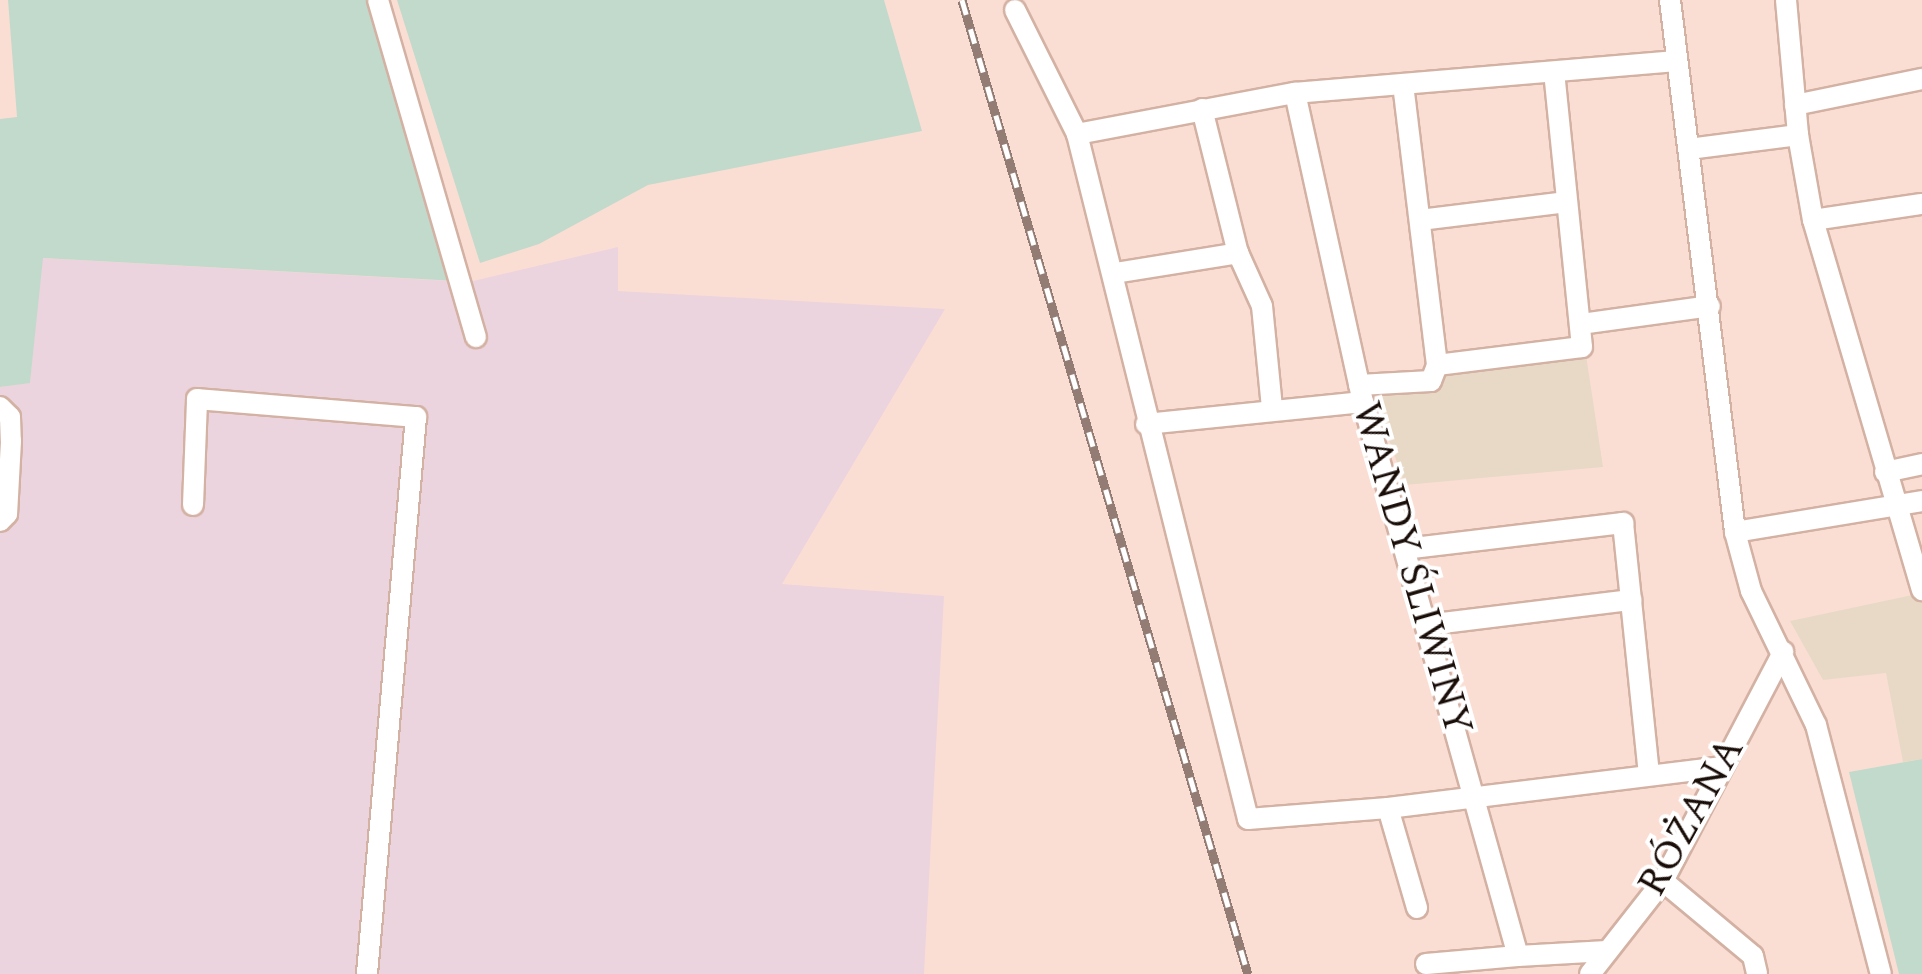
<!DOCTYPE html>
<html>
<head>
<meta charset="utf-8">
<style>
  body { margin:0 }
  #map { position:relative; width:1922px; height:974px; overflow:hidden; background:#fbded3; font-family:Spectral,serif }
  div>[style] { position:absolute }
  .industrial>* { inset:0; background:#ecd4de }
  .education>* { inset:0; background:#e8d9c6 }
  .green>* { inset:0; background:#c2dacb }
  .roads { filter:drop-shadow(2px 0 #d3b1a3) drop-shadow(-2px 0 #d3b1a3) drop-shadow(0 2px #d3b1a3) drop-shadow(0 -2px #d3b1a3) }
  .minor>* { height:20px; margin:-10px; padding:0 10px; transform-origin:10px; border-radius:10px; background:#fff }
  .rail>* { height:9px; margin-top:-4.5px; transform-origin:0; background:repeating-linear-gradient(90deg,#fff 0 15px,#927c74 0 30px); box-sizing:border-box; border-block:2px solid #927c74 }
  span { translate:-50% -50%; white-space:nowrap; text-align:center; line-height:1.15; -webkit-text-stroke:8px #fff; paint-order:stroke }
  .street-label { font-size:40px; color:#1a0e09 }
</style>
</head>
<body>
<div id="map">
  <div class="industrial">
    <i style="clip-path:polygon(618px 247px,618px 291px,945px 309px,782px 584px,944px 596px,924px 974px,0 974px,0 387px,30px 382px,42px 258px,469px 282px)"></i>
  </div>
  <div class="education">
    <i style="clip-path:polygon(1586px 355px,1603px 467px,1405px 485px,1373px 395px,1440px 387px,1445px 370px)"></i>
    <i style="clip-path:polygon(1922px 593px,1922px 759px,1903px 762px,1886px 673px,1823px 680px,1790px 621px)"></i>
  </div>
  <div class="green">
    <i style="clip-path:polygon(8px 0,370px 0,456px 281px,43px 258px,30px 383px,0 387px,0 119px,17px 117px)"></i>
    <i style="clip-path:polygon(397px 0,884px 0,922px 131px,648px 185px,539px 244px,480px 263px)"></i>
    <i style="clip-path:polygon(1922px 759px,1922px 974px,1899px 974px,1849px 772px)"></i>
  </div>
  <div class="roads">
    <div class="minor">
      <i style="left:378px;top:0;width:351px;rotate:73.8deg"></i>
      <i style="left:1670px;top:0;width:536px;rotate:83.03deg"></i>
      <i style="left:1735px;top:532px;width:61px;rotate:74.8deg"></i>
      <i style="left:1751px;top:591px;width:149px;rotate:64.1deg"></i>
      <i style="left:1816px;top:725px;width:257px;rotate:75.4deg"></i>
      <i style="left:1786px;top:0;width:136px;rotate:84.9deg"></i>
      <i style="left:1798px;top:135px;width:86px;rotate:80deg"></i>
      <i style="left:1813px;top:220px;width:386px;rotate:73.6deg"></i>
      <i style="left:1015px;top:10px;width:139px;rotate:63.4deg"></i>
      <i style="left:1077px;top:134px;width:706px;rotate:75.98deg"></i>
      <i style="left:1248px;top:819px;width:140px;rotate:-4.5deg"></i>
      <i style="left:1388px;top:808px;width:337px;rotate:-7deg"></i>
      <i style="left:1295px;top:93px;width:316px;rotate:77.6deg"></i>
      <i style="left:1363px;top:402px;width:575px;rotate:74.37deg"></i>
      <i style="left:1518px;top:956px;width:89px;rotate:-3.2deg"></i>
      <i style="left:1795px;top:105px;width:130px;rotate:-11.6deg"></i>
      <i style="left:1202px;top:109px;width:148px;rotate:76deg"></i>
      <i style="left:1238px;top:253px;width:58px;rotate:65.6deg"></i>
      <i style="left:1262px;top:306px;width:102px;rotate:84.4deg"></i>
      <i style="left:1077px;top:134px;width:222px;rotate:-10.7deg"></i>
      <i style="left:1295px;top:93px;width:382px;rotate:-4.8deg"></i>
      <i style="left:1689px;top:149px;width:110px;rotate:-7.3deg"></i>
      <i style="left:1420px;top:220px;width:148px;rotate:-7deg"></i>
      <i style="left:1813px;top:220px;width:110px;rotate:-8.4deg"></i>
      <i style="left:1115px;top:273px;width:125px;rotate:-9.2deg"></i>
      <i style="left:1581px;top:324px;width:130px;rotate:-7.9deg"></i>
      <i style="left:1437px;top:365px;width:146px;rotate:-7.1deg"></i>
      <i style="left:1582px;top:347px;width:276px;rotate:-95.8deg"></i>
      <i style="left:1359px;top:385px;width:72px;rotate:-3.2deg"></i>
      <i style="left:1431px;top:381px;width:17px;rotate:-69deg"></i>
      <i style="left:1437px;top:365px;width:282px;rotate:-96.9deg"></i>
      <i style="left:0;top:407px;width:14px;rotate:45deg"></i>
      <i style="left:10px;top:417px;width:24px;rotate:88deg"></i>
      <i style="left:11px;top:441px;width:73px;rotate:93.1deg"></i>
      <i style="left:7px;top:514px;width:10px;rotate:135deg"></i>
      <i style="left:1146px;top:424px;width:218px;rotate:-5.8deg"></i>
      <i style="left:1885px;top:472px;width:38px;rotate:-12deg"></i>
      <i style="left:193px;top:505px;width:106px;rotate:-87.8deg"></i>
      <i style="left:197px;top:399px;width:220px;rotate:4.7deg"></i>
      <i style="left:416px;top:417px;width:559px;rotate:95.03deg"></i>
      <i style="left:1735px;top:532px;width:190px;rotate:-9.4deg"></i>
      <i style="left:1405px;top:549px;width:220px;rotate:-6.8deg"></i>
      <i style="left:1623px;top:523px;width:252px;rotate:84.1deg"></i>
      <i style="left:1426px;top:625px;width:207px;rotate:-7deg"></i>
      <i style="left:1388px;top:808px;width:104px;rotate:73.8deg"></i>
      <i style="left:1663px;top:881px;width:117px;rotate:39.8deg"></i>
      <i style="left:1753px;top:956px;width:18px;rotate:77deg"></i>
      <i style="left:1426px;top:964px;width:92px;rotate:-5deg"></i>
      <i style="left:1590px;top:974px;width:118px;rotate:-51.9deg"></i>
      <i style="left:1663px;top:881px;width:259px;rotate:-62.3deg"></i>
    </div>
  </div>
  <div class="rail">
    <i style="left:962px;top:0;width:1015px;rotate:73.64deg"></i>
  </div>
  <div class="street-label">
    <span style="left:1411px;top:569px;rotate:74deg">WANDY ŚLIWINY</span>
    <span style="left:1692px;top:817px;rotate:-61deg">RÓŻANA</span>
  </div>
</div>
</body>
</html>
